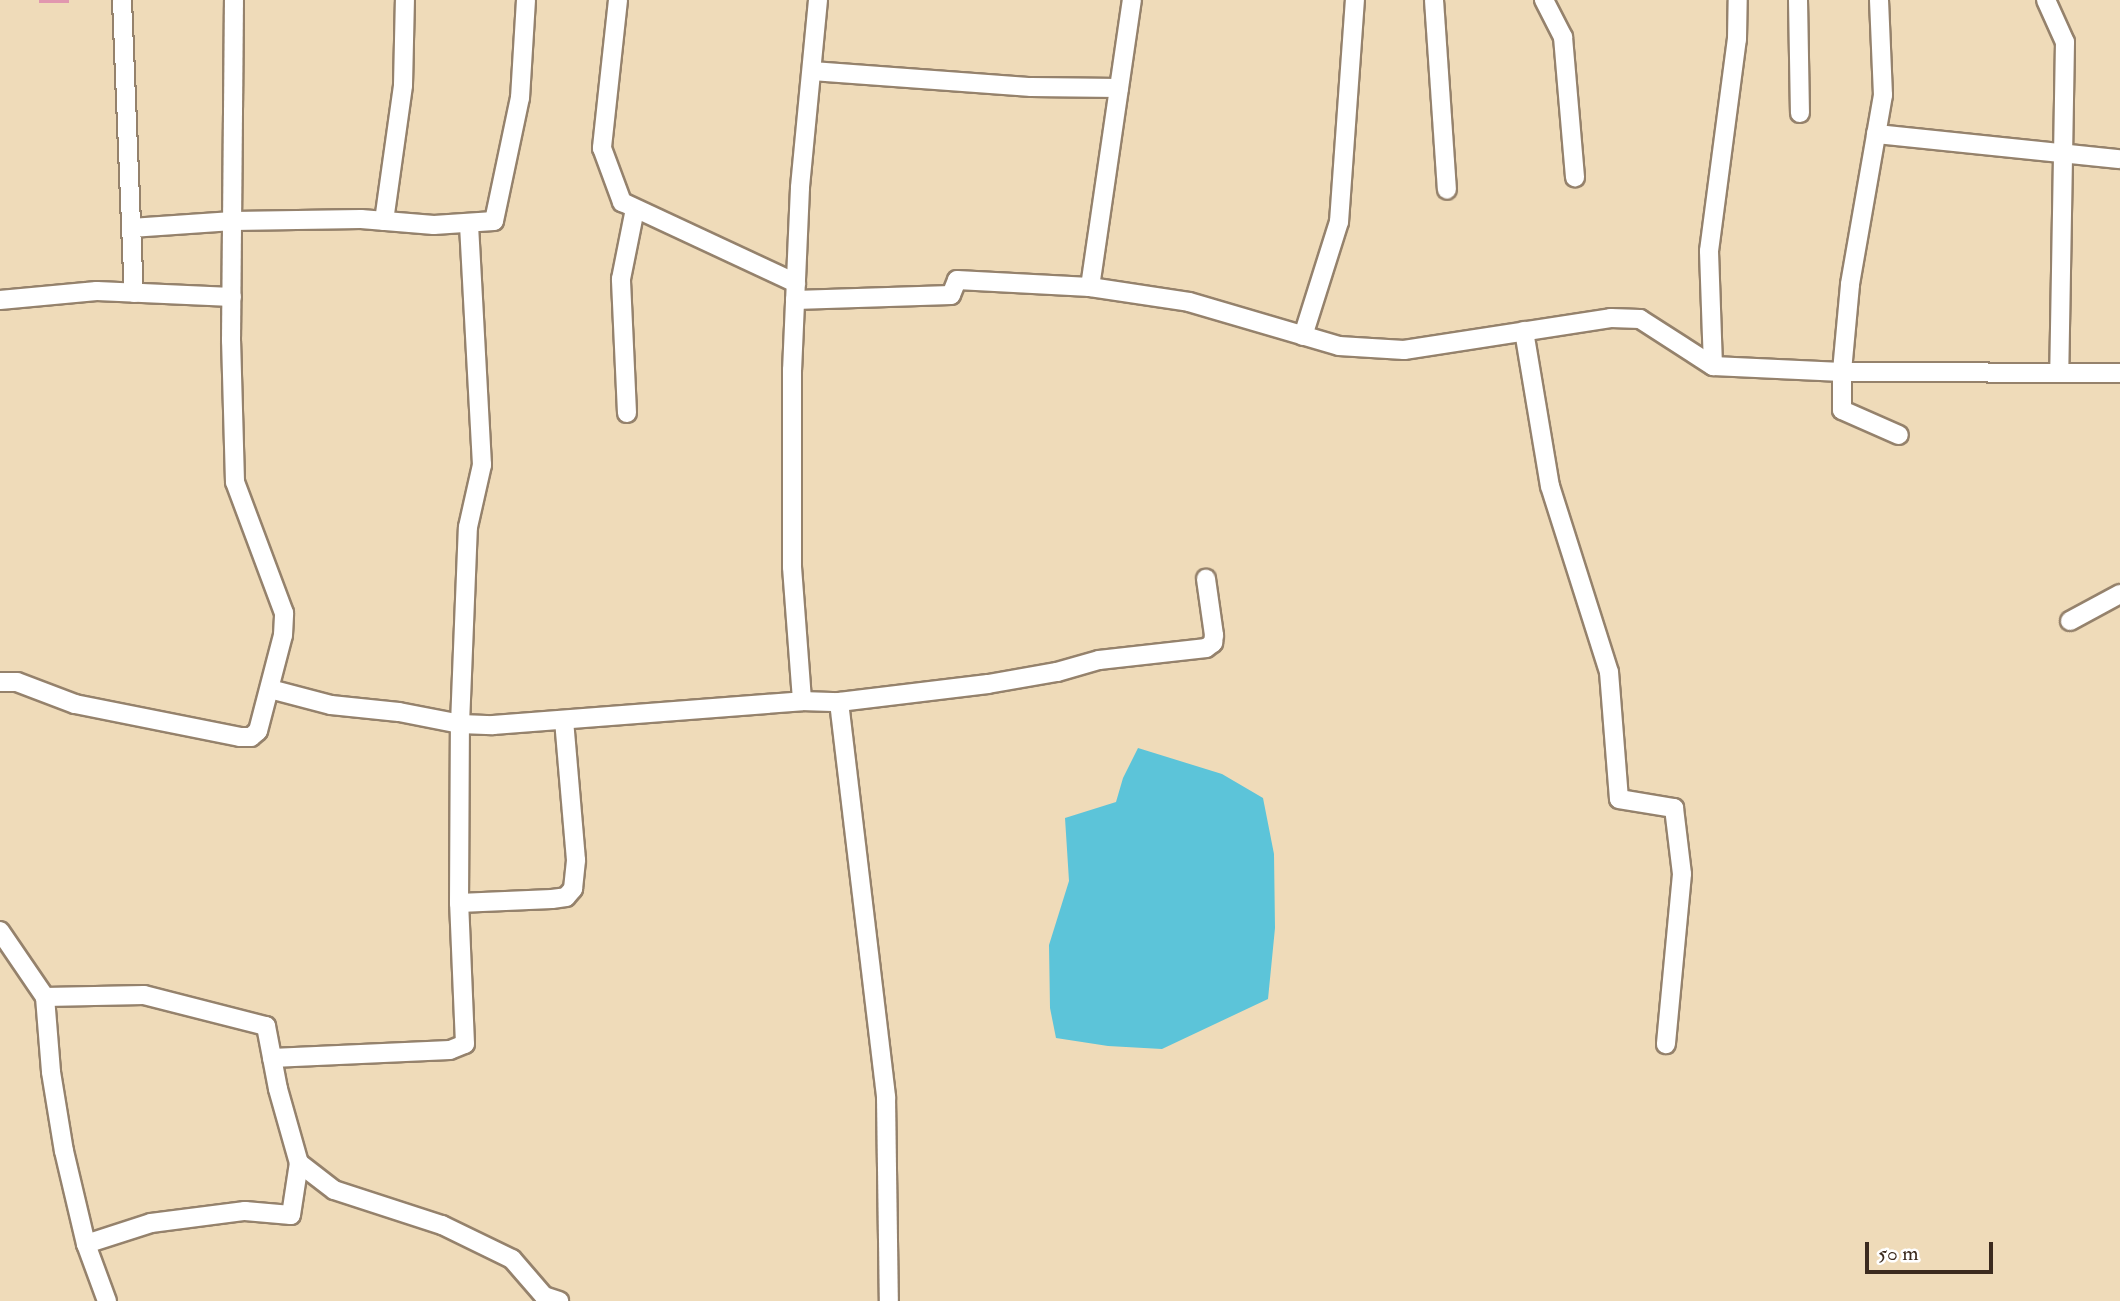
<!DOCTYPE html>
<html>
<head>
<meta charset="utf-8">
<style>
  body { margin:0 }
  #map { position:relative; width:2120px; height:1301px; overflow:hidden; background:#efdbb9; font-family:"IM FELL Double Pica",serif }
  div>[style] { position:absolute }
  .water>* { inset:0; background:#5cc4d9 }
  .building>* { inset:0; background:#e197af }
  .roads { filter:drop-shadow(2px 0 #95826c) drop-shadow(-2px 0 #95826c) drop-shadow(0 2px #95826c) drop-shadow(0 -2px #95826c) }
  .minor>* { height:18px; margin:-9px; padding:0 9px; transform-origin:9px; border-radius:9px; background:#fff }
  span { translate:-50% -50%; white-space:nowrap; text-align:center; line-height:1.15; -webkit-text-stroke:5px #fff; paint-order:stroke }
  .scale { position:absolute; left:1865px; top:1242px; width:128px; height:32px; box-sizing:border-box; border:4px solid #3b2a1e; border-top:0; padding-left:9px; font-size:21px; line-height:24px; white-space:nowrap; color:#3b2a1e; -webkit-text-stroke:5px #fff; paint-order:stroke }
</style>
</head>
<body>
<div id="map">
  <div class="water">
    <i style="clip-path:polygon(1138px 748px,1222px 774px,1263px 798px,1274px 854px,1275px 928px,1268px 999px,1162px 1049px,1108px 1046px,1056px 1038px,1050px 1008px,1049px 945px,1069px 881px,1065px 818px,1116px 802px,1123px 778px)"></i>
  </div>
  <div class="building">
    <i style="clip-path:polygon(39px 0,69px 0,69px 3px,39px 3px)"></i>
  </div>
  <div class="roads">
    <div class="minor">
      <i style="left:122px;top:0;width:293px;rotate:87.7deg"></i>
      <i style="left:618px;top:0;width:149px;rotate:96.2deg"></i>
      <i style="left:602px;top:148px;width:58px;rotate:69.7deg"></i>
      <i style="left:622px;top:202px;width:192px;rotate:25deg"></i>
      <i style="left:818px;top:0;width:189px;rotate:95.5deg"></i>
      <i style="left:800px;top:188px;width:182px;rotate:92.5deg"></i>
      <i style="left:792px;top:370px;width:197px;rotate:90deg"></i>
      <i style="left:792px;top:567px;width:134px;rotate:85.7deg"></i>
      <i style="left:802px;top:701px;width:37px;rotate:2deg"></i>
      <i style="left:839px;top:702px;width:398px;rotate:83.2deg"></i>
      <i style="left:886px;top:1097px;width:204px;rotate:89.2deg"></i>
      <i style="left:1434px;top:0;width:190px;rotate:86.1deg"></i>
      <i style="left:1544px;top:0;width:42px;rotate:62.8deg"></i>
      <i style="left:1563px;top:37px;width:141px;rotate:85.1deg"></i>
      <i style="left:1798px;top:0;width:113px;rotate:89deg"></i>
      <i style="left:1879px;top:0;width:95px;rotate:87.6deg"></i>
      <i style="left:1883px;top:95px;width:193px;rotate:99.9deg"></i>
      <i style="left:1850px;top:285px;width:87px;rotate:95.3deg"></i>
      <i style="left:1842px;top:372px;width:38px;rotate:90deg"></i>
      <i style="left:1842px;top:410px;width:62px;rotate:23.7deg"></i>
      <i style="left:2046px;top:0;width:46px;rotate:65.7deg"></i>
      <i style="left:2065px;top:42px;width:330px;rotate:91deg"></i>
      <i style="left:812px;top:71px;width:220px;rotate:4.2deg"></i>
      <i style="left:1031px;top:87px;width:88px;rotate:0.7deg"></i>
      <i style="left:1876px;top:134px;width:245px;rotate:5.9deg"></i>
      <i style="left:384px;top:221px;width:137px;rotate:-82deg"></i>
      <i style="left:403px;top:85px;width:85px;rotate:-88.7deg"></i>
      <i style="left:131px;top:228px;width:102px;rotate:-3.9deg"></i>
      <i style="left:233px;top:221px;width:128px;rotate:-0.9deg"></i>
      <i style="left:361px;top:219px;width:73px;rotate:4.7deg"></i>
      <i style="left:434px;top:225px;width:60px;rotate:-3.8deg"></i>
      <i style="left:494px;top:221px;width:126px;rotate:-78.1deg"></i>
      <i style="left:520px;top:98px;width:98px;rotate:-86.5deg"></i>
      <i style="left:1090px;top:287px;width:290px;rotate:-81.7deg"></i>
      <i style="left:0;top:300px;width:97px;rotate:-5.3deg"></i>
      <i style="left:97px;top:291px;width:135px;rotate:2.5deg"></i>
      <i style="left:795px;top:300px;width:156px;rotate:-1.8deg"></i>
      <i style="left:951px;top:295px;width:16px;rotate:-68deg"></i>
      <i style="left:957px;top:280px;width:133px;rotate:3deg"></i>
      <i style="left:1090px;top:287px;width:100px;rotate:8.6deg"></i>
      <i style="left:1189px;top:302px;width:156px;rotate:16.3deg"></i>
      <i style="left:1339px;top:346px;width:65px;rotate:3.5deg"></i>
      <i style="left:1404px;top:350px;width:209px;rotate:-8.8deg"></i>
      <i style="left:1611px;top:318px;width:29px;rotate:2deg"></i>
      <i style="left:1640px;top:319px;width:87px;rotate:32.8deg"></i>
      <i style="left:1713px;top:366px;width:129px;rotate:2.7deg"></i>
      <i style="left:1842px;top:372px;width:278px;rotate:0.2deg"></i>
      <i style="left:1524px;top:331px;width:157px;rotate:80.5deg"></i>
      <i style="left:1550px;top:486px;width:195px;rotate:72.4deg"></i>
      <i style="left:1609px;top:672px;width:127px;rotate:85.5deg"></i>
      <i style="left:1619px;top:799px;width:56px;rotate:9.3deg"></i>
      <i style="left:1674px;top:808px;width:66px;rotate:83.1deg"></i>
      <i style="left:1682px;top:874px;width:171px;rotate:95.4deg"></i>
      <i style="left:1303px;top:336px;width:120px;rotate:-72.5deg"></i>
      <i style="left:1339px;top:222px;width:223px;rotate:-85.9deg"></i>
      <i style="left:1713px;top:366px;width:115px;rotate:-92deg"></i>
      <i style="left:1709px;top:251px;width:214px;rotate:-82.5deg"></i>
      <i style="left:1737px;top:39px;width:39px;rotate:-89deg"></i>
      <i style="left:627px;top:413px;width:134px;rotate:-92.6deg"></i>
      <i style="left:621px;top:279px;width:71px;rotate:-78.7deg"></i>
      <i style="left:2070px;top:621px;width:57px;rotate:-28.4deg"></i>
      <i style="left:0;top:682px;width:17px"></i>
      <i style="left:17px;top:682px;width:62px;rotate:20.8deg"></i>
      <i style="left:75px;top:704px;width:168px;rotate:11.3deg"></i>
      <i style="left:240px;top:737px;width:11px"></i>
      <i style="left:251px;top:737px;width:9px;rotate:-41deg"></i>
      <i style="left:258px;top:731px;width:99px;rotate:-75.4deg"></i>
      <i style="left:283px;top:635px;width:22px;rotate:-87deg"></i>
      <i style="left:284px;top:613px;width:140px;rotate:-110.5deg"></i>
      <i style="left:235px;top:482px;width:141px;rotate:-91.6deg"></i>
      <i style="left:231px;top:341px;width:341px;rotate:-89.5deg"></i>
      <i style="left:270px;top:689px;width:63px;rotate:14.7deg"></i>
      <i style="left:331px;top:705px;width:68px;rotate:5.9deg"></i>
      <i style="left:399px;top:712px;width:62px;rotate:11.1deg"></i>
      <i style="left:460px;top:724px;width:33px;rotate:2deg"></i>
      <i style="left:493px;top:725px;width:310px;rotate:-4.4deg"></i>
      <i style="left:839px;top:702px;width:150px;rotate:-6.9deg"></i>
      <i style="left:988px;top:684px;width:70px;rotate:-9.9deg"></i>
      <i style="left:1057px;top:672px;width:44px;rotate:-15.9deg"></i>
      <i style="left:1099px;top:660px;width:108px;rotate:-6.4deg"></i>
      <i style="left:1206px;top:648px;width:9px;rotate:-36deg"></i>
      <i style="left:1213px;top:643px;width:8px;rotate:-83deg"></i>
      <i style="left:1214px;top:635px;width:57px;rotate:-98.1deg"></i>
      <i style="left:459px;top:903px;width:93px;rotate:-2.5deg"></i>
      <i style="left:552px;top:899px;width:14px;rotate:-8deg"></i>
      <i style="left:566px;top:897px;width:11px;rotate:-49deg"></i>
      <i style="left:573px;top:889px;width:29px;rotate:-84deg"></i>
      <i style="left:576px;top:860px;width:140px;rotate:-94.9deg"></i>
      <i style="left:0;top:931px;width:80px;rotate:55.7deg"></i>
      <i style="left:45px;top:997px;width:75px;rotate:85.4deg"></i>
      <i style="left:51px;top:1072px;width:80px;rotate:80.7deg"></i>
      <i style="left:64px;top:1151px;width:96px;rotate:76.7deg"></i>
      <i style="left:86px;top:1244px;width:61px;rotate:69.8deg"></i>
      <i style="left:45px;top:997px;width:99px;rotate:-1.2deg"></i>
      <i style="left:144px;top:995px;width:126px;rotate:14.3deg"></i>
      <i style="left:266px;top:1026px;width:64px;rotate:79.2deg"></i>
      <i style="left:278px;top:1089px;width:77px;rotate:74.2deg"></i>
      <i style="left:299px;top:1163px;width:44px;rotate:37.6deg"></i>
      <i style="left:334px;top:1190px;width:114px;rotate:18deg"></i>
      <i style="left:442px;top:1225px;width:78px;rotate:25.9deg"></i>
      <i style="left:512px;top:1259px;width:49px;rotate:49.1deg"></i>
      <i style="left:544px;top:1296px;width:16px;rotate:18deg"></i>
      <i style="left:272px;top:1058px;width:178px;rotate:-2.6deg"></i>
      <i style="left:450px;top:1050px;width:16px;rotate:-22deg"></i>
      <i style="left:465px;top:1044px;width:141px;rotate:-92.4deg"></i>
      <i style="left:459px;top:903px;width:179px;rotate:-89.7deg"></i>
      <i style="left:460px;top:724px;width:197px;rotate:-87.7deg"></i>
      <i style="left:468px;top:527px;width:64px;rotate:-77.3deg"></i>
      <i style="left:482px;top:465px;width:242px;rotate:-93.1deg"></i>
      <i style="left:86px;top:1244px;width:68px;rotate:-17.9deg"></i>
      <i style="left:151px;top:1223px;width:95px;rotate:-7.3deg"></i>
      <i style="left:245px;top:1211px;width:46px;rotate:5deg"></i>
      <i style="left:291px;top:1215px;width:53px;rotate:-81.3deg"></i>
    </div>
  </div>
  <div class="scale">50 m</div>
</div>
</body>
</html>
